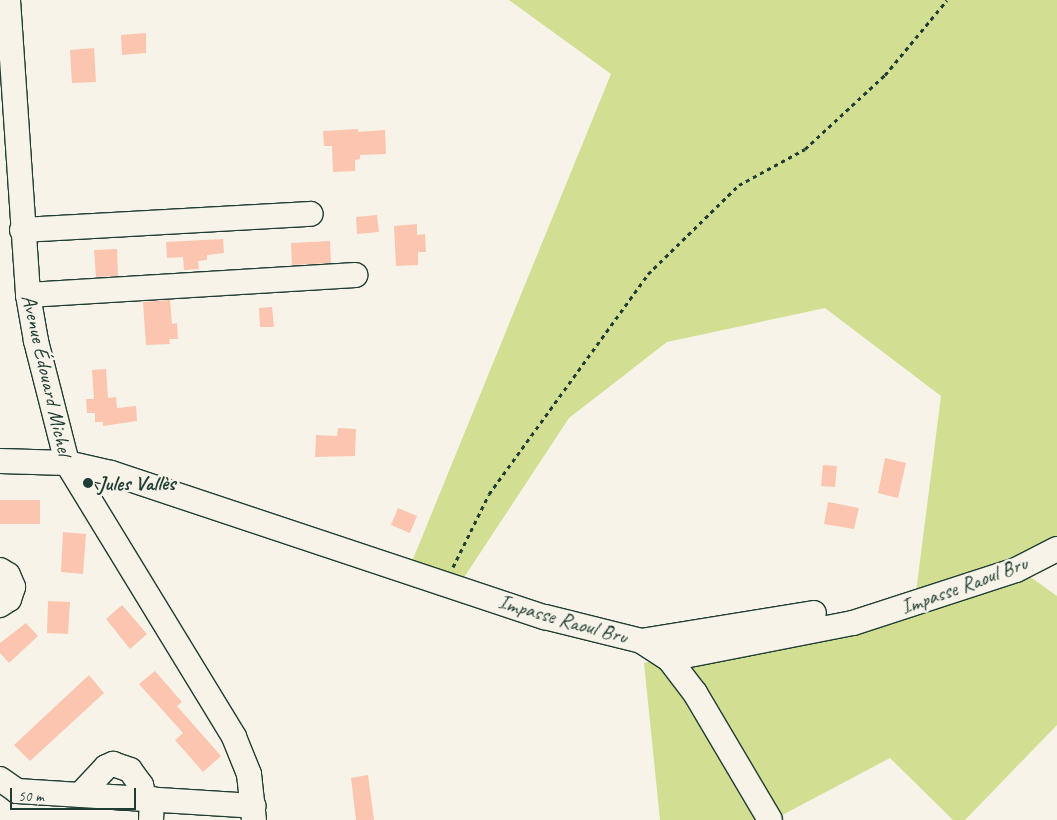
<!DOCTYPE html>
<html>
<head>
<meta charset="utf-8">
<style>
  body { margin:0 }
  #map { position:relative; width:1057px; height:820px; overflow:hidden; background:#f7f3e8; font-family:Caveat,sans-serif }
  div>[style] { position:absolute }
  .green>* { inset:0; background:#d2df92 }
  .building>* { inset:0; background:#fcc5af }
  .path>* { height:3px; margin-top:-1.5px; transform-origin:0; background:repeating-linear-gradient(90deg,#1f3d34 0 4px,transparent 0 8px) }
  .roads { filter:drop-shadow(1px 0 #1f3d34) drop-shadow(-1px 0 #1f3d34) drop-shadow(0 1px #1f3d34) drop-shadow(0 -1px #1f3d34) }
  .minor>* { height:24px; margin:-12px; padding:0 12px; transform-origin:12px; border-radius:12px; background:#f7f3e8 }
  .dots>* { width:14px; height:14px; translate:-50% -50%; box-sizing:border-box; border:2px solid #f7f3e8; border-radius:50% }
  span { translate:-50% -50%; white-space:nowrap; text-align:center; line-height:1.15; -webkit-text-stroke:5px #f7f3e8; paint-order:stroke }
  .street-label { font-size:21px; color:#1f3d34 }
  .poi-label { font-size:21px; color:#1f3d34; font-weight:700 }
  .left { translate:0 -50%; text-align:left }
  .scale { position:absolute; left:10px; top:788px; width:126px; height:22px; box-sizing:border-box; border:2px solid #1f3d34; border-top:0; padding-left:6px; font-size:15px; line-height:18px; white-space:nowrap; color:#1f3d34; -webkit-text-stroke:4px #f7f3e8; paint-order:stroke }
</style>
</head>
<body>
<div id="map">
  <div class="green">
    <i style="clip-path:polygon(509px 0,1057px 0,1057px 537px,1012px 564px,1057px 596px,1057px 725px,965px 820px,953px 820px,890px 758px,773px 820px,660px 820px,644px 663px,913px 616px,941px 396px,825px 308px,667px 342px,569px 418px,463px 579px,411px 564px,611px 74px)"></i>
  </div>
  <div class="building">
    <i style="clip-path:polygon(146px 33px,146px 53px,122px 55px,121px 35px)"></i>
    <i style="clip-path:polygon(94px 48px,96px 82px,72px 83px,70px 50px)"></i>
    <i style="clip-path:polygon(358px 129px,358px 132px,385px 130px,386px 154px,360px 155px,360px 159px,355px 160px,355px 171px,333px 172px,332px 146px,324px 146px,323px 131px)"></i>
    <i style="clip-path:polygon(377px 215px,379px 232px,357px 234px,356px 217px)"></i>
    <i style="clip-path:polygon(417px 224px,417px 235px,425px 234px,426px 252px,418px 252px,418px 265px,396px 266px,394px 226px)"></i>
    <i style="clip-path:polygon(223px 239px,224px 253px,207px 255px,207px 260px,198px 261px,199px 269px,184px 270px,183px 257px,167px 258px,166px 242px)"></i>
    <i style="clip-path:polygon(330px 241px,331px 263px,292px 265px,291px 243px)"></i>
    <i style="clip-path:polygon(117px 249px,118px 276px,96px 277px,94px 250px)"></i>
    <i style="clip-path:polygon(170px 300px,172px 324px,177px 323px,178px 339px,169px 339px,170px 344px,146px 345px,143px 302px)"></i>
    <i style="clip-path:polygon(272px 307px,274px 327px,260px 327px,259px 308px)"></i>
    <i style="clip-path:polygon(106px 369px,108px 398px,116px 397px,117px 408px,136px 406px,137px 421px,103px 426px,103px 422px,95px 422px,95px 413px,87px 413px,86px 399px,94px 399px,92px 370px)"></i>
    <i style="clip-path:polygon(338px 428px,356px 429px,355px 456px,315px 457px,316px 435px,337px 436px)"></i>
    <i style="clip-path:polygon(885px 458px,906px 463px,898px 498px,878px 493px)"></i>
    <i style="clip-path:polygon(823px 465px,837px 466px,835px 487px,821px 486px)"></i>
    <i style="clip-path:polygon(0 500px,40px 500px,40px 524px,0 524px)"></i>
    <i style="clip-path:polygon(828px 502px,859px 508px,854px 529px,824px 524px)"></i>
    <i style="clip-path:polygon(398px 508px,417px 516px,410px 533px,391px 525px)"></i>
    <i style="clip-path:polygon(63px 532px,86px 534px,83px 574px,61px 572px)"></i>
    <i style="clip-path:polygon(48px 601px,70px 602px,68px 634px,47px 633px)"></i>
    <i style="clip-path:polygon(122px 605px,147px 634px,130px 649px,106px 619px)"></i>
    <i style="clip-path:polygon(26px 623px,38px 636px,9px 663px,0 653px,0 643px)"></i>
    <i style="clip-path:polygon(155px 671px,182px 702px,177px 706px,221px 756px,203px 772px,175px 740px,183px 733px,139px 684px)"></i>
    <i style="clip-path:polygon(89px 675px,104px 693px,30px 761px,14px 745px)"></i>
    <i style="clip-path:polygon(368px 775px,374px 820px,356px 820px,351px 778px)"></i>
  </div>
  <div class="path">
    <i style="left:453px;top:567px;width:81px;rotate:-63.7deg"></i>
    <i style="left:489px;top:494px;width:271px;rotate:-54.1deg"></i>
    <i style="left:648px;top:274px;width:127px;rotate:-44.4deg"></i>
    <i style="left:739px;top:185px;width:75px;rotate:-28.6deg"></i>
    <i style="left:805px;top:149px;width:109px;rotate:-42.8deg"></i>
    <i style="left:885px;top:75px;width:97px;rotate:-50.4deg"></i>
  </div>
  <div class="roads">
    <div class="minor">
      <i style="left:8px;top:0;width:296px;rotate:86.1deg"></i>
      <i style="left:28px;top:295px;width:47px;rotate:80.1deg"></i>
      <i style="left:36px;top:341px;width:126px;rotate:75.7deg"></i>
      <i style="left:67px;top:463px;width:321px;rotate:58.6deg"></i>
      <i style="left:234px;top:737px;width:40px;rotate:68deg"></i>
      <i style="left:249px;top:774px;width:46px;rotate:83.8deg"></i>
      <i style="left:22px;top:230px;width:289px;rotate:-3.2deg"></i>
      <i style="left:28px;top:295px;width:328px;rotate:-3.5deg"></i>
      <i style="left:0;top:461px;width:67px;rotate:1.7deg"></i>
      <i style="left:67px;top:463px;width:45px;rotate:12.8deg"></i>
      <i style="left:111px;top:473px;width:457px;rotate:18.4deg"></i>
      <i style="left:545px;top:617px;width:99px;rotate:14deg"></i>
      <i style="left:641px;top:641px;width:33px;rotate:33deg"></i>
      <i style="left:669px;top:659px;width:43px;rotate:52.6deg"></i>
      <i style="left:695px;top:693px;width:147px;rotate:59.4deg"></i>
      <i style="left:0;top:570px;width:9px;rotate:32deg"></i>
      <i style="left:8px;top:575px;width:13px;rotate:67deg"></i>
      <i style="left:13px;top:587px;width:13px;rotate:108deg"></i>
      <i style="left:9px;top:599px;width:11px;rotate:146deg"></i>
      <i style="left:641px;top:641px;width:175px;rotate:-9.2deg"></i>
      <i style="left:669px;top:659px;width:187px;rotate:-11.1deg"></i>
      <i style="left:853px;top:623px;width:171px;rotate:-18deg"></i>
      <i style="left:1016px;top:570px;width:46px;rotate:-27.1deg"></i>
      <i style="left:0;top:779px;width:21px;rotate:35deg"></i>
      <i style="left:17px;top:791px;width:237px;rotate:3.6deg"></i>
      <i style="left:80px;top:795px;width:38px;rotate:-47deg"></i>
      <i style="left:106px;top:767px;width:8px;rotate:-23deg"></i>
      <i style="left:113px;top:764px;width:18px;rotate:19deg"></i>
      <i style="left:130px;top:770px;width:19px;rotate:54deg"></i>
      <i style="left:141px;top:785px;width:14px;rotate:78deg"></i>
      <i style="left:151px;top:820px;width:21px;rotate:-87deg"></i>
    </div>
  </div>
  <div class="dots">
    <i style="left:88px;top:483px;background:#1f3d34"></i>
  </div>
  <div class="street-label">
    <span style="left:47px;top:375px;rotate:77deg">Avenue Édouard Michel</span>
    <span style="left:964px;top:585px;rotate:-20deg">Impasse Raoul Bru</span>
    <span style="left:563px;top:619px;rotate:16deg">Impasse Raoul Bru</span>
  </div>
  <div class="poi-label">
    <span class="left" style="left:98px;top:483px">Jules Vallès</span>
  </div>
  <div class="scale">50 m</div>
</div>
</body>
</html>
